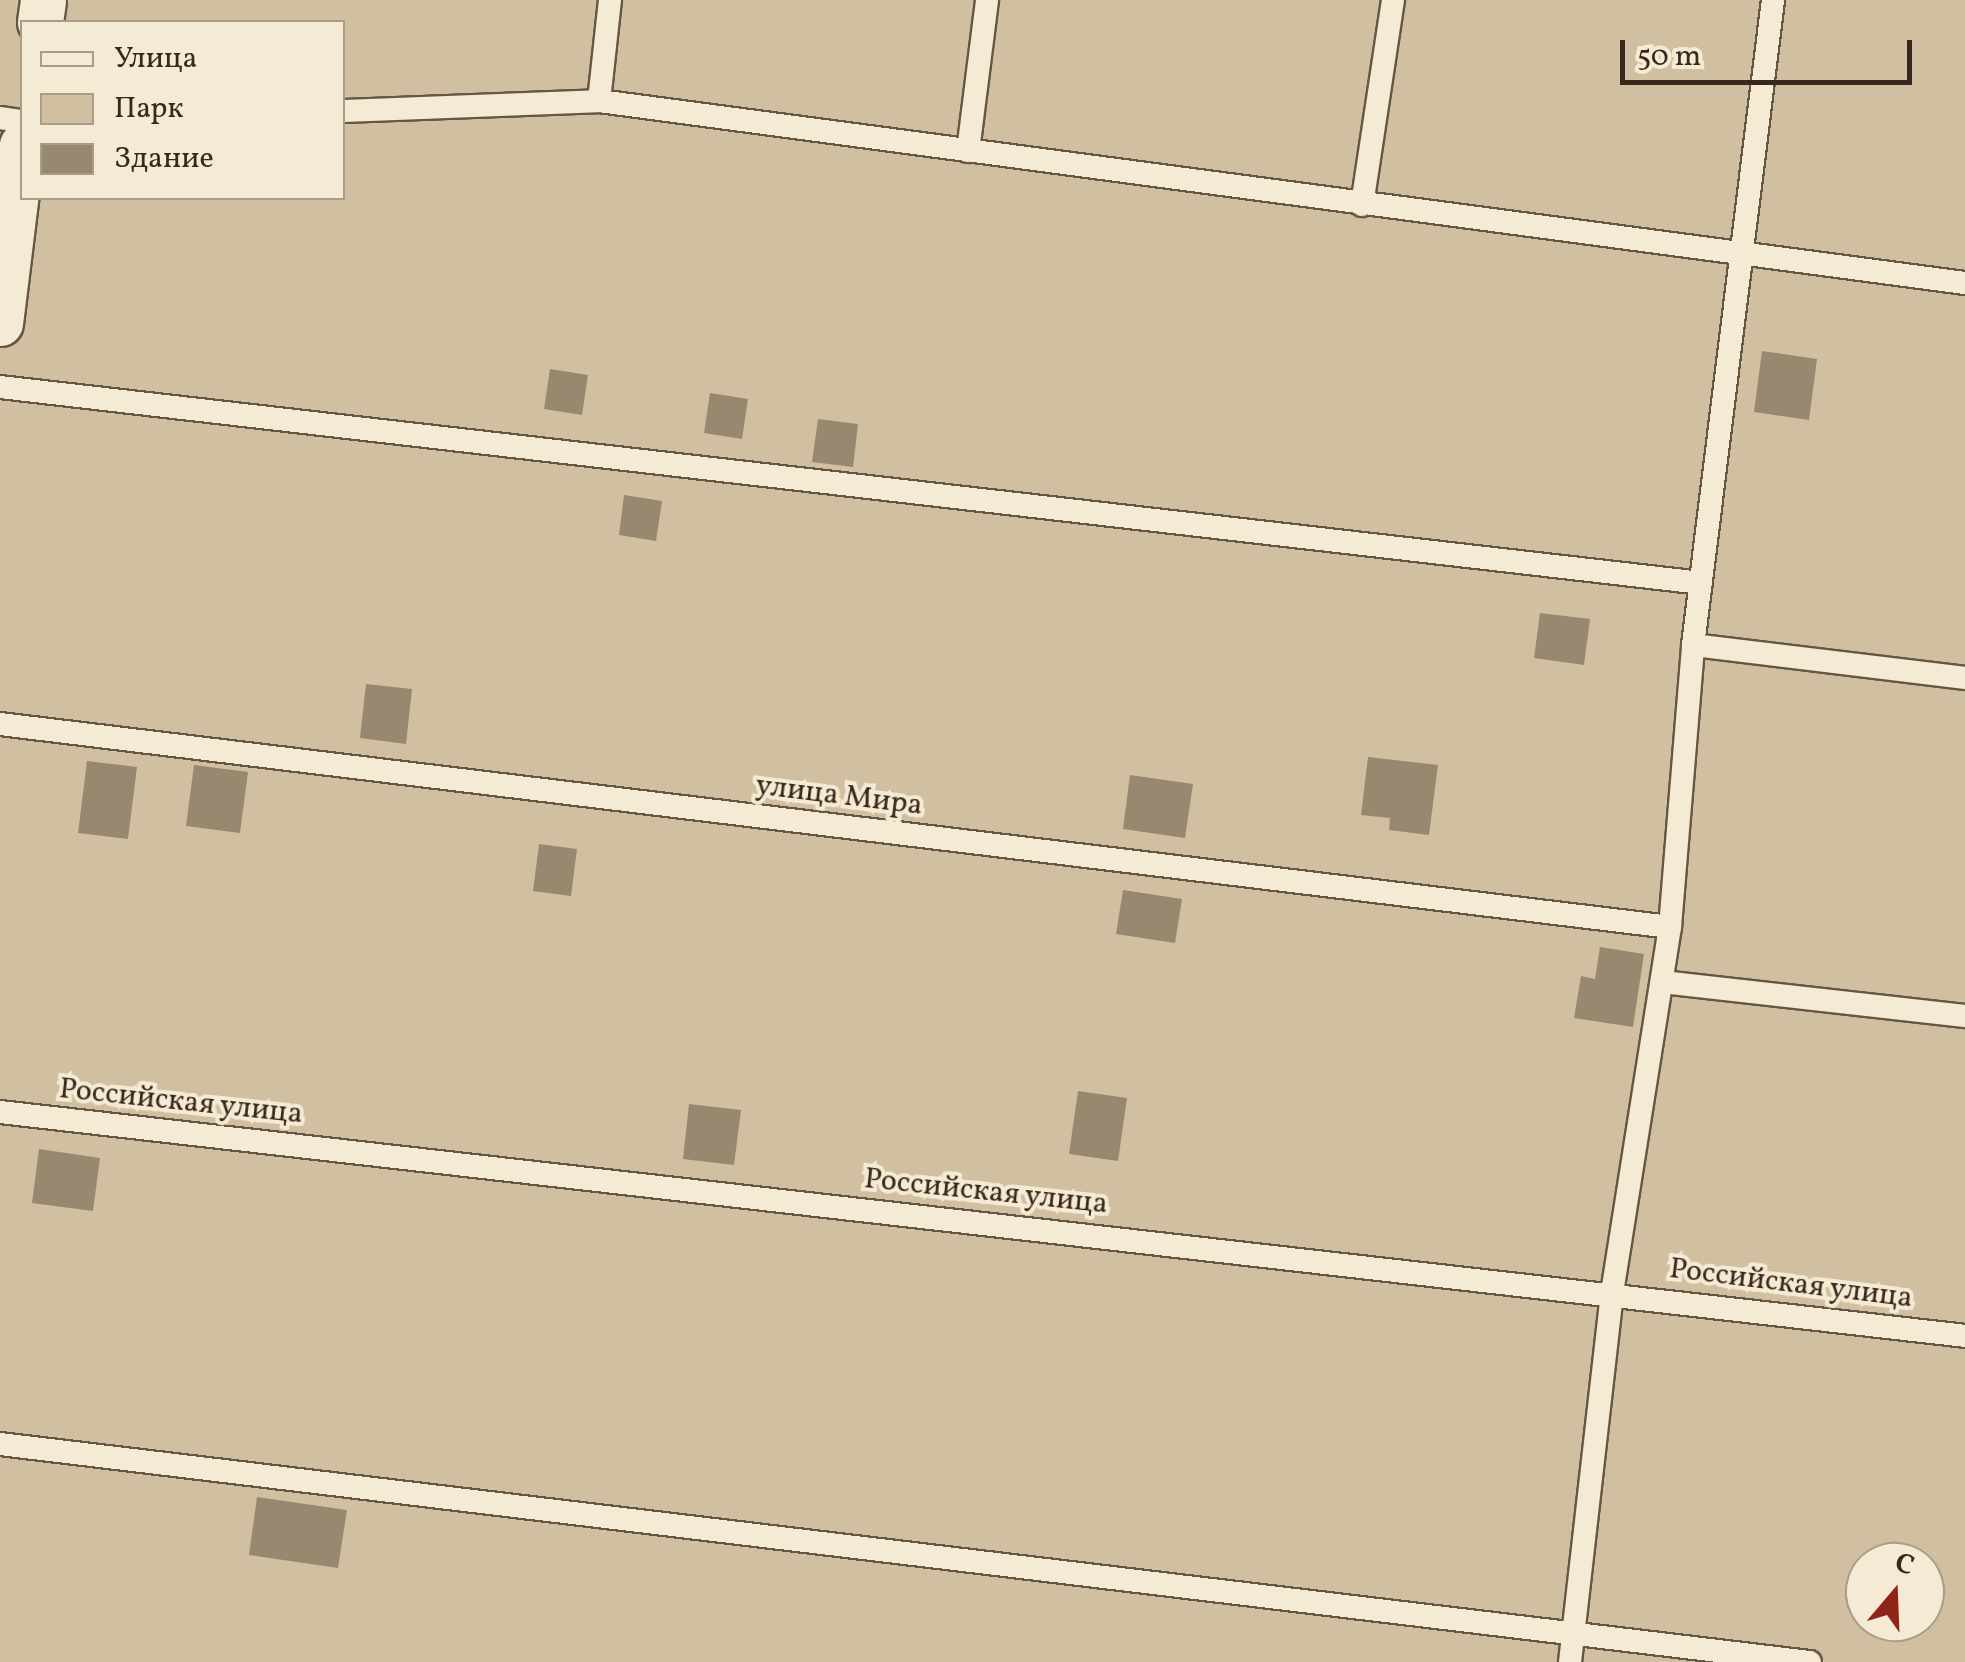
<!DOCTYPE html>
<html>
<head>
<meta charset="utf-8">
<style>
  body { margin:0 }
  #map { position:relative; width:1965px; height:1662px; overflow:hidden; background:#efdfbc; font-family:Vollkorn,serif }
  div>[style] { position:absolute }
  .green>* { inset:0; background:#d0c0a1 }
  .building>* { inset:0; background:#97886f }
  .roads { filter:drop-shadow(2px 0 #665644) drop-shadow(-2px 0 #665644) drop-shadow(0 2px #665644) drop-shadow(0 -2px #665644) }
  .service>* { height:22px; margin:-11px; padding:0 11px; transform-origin:11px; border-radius:11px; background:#f5ead3 }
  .minor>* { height:45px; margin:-22.5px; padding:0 22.5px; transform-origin:22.5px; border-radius:22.5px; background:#f5ead3 }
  span { translate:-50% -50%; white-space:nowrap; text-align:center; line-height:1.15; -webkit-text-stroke:8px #f5ead3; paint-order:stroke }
  .street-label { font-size:30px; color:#38291c }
  .legend { position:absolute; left:20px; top:20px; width:325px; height:180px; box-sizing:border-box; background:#f5ead3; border:2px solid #a99d8a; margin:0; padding:12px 18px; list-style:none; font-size:30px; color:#38291c }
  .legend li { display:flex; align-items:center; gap:20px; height:50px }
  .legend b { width:50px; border:2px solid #a99d8a }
  .north { position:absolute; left:1845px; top:1542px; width:100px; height:100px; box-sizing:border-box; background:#f5ead3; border:2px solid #a99d8a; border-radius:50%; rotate:19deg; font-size:28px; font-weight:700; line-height:40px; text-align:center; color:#38291c }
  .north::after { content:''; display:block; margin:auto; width:35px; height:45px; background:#8f2418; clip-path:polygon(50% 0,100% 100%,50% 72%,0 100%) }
  .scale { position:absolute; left:1620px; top:40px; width:292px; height:45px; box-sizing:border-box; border:5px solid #38291c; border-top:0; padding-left:12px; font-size:30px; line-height:35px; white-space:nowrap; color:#38291c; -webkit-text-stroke:8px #f5ead3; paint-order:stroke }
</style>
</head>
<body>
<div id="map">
  <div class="green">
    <i style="clip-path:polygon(evenodd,0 0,1965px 0,1965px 1662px,0 1662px,0 0,22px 22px,342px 22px,342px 198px,22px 198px,22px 22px,0 0,1865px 1562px,1925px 1562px,1925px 1622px,1865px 1622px,1865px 1562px)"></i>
  </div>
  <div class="building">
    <i style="clip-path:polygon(1762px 351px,1817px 359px,1809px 420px,1754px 412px)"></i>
    <i style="clip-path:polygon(550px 369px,588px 375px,582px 415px,544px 409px)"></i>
    <i style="clip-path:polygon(710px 393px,748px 399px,742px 439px,704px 433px)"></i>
    <i style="clip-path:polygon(818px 419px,858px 424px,853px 467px,812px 462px)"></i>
    <i style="clip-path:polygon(624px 495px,662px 501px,656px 541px,619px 535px)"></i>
    <i style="clip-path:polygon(1540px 613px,1590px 619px,1584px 665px,1534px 658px)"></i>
    <i style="clip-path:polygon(366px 684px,412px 689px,406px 744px,360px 738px)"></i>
    <i style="clip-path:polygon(1368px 757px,1438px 765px,1429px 835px,1389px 830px,1390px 818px,1361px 815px)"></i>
    <i style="clip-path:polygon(87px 761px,137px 767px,128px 839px,78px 833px)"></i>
    <i style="clip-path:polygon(194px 765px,248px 772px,240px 833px,186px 826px)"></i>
    <i style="clip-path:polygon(1130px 775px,1193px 784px,1185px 838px,1123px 829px)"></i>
    <i style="clip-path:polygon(539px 844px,577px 849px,571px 896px,533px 891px)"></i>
    <i style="clip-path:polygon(1123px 890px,1182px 899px,1175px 943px,1116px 934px)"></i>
    <i style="clip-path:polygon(1600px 947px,1644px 954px,1633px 1027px,1574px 1018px,1581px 976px,1595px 979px)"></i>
    <i style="clip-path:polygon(1078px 1091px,1127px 1098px,1118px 1161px,1069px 1154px)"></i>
    <i style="clip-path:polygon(689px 1104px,741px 1110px,734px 1165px,683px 1159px)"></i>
    <i style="clip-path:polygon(39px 1149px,100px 1158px,93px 1211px,32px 1203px)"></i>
    <i style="clip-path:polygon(257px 1497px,347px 1510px,338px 1568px,249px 1555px)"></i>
  </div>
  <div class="roads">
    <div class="service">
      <i style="left:599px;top:101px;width:102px;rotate:-83.8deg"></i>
      <i style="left:342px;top:111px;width:257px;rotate:-2.2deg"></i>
      <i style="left:599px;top:101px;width:1378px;rotate:7.59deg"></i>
      <i style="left:0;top:118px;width:22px;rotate:8deg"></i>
      <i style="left:968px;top:151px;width:152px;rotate:-82.8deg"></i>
      <i style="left:1362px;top:205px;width:207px;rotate:-81.4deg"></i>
      <i style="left:0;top:387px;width:1712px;rotate:6.57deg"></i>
      <i style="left:1693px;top:645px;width:274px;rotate:6.9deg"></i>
      <i style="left:0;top:724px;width:1682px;rotate:6.93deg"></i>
      <i style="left:1662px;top:982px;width:305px;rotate:6.4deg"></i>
      <i style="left:0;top:1112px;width:1978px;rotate:6.5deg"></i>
      <i style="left:0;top:1444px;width:1823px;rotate:6.87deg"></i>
      <i style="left:1570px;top:1662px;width:371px;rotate:-83.5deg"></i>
      <i style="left:1612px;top:1293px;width:371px;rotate:-81deg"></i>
      <i style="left:1670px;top:927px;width:283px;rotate:-85.3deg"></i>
      <i style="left:1693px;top:645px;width:650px;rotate:-82.93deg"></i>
    </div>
    <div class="minor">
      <i style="left:40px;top:22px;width:22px;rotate:-82deg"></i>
      <i style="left:0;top:323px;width:179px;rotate:-83deg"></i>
    </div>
  </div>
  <div class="street-label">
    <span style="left:839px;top:796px;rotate:7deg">улица Мира</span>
    <span style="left:181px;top:1102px;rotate:6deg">Российская улица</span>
    <span style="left:986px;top:1192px;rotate:6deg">Российская улица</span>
    <span style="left:1791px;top:1284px;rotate:7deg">Российская улица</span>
  </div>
  <ul class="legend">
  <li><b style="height:12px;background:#f5ead3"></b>Улица</li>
  <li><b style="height:28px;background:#d0c0a1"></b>Парк</li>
  <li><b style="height:28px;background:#97886f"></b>Здание</li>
  </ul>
  <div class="north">С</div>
  <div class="scale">50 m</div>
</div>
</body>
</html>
